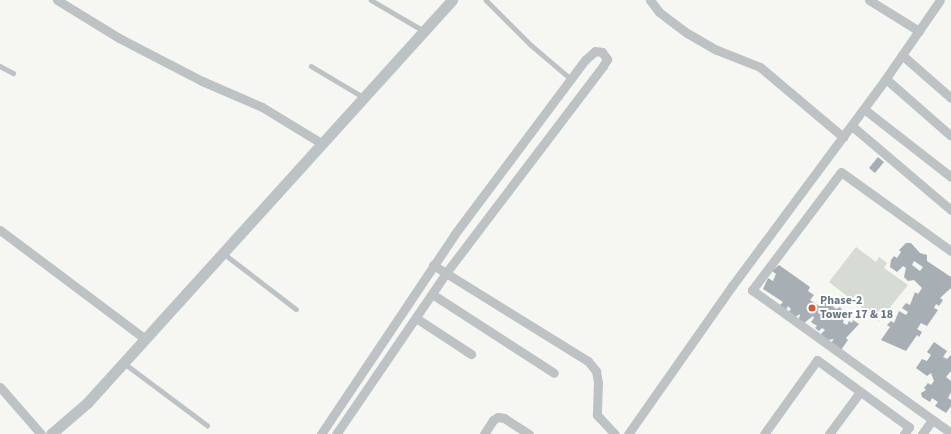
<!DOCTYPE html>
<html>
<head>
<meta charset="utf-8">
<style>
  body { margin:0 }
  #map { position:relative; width:951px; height:434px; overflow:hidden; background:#f6f6f3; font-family:"Source Sans 3",sans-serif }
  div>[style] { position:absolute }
  .green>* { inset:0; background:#d6dbd3 }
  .building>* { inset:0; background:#a7afb4 }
  .service>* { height:4.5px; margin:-2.25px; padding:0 2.25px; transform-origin:2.25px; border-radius:2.25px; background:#bdc2c5 }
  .minor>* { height:9px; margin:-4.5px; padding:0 4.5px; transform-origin:4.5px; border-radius:4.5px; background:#bdc2c5 }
  .tertiary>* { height:11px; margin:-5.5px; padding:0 5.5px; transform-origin:5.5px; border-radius:5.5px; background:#bdc2c5 }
  .dots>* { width:11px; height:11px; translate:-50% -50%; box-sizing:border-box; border:2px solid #fff; border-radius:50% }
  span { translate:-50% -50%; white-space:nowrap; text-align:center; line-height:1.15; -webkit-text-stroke:4px #fff; paint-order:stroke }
  .poi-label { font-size:12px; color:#677682; font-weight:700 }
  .left { translate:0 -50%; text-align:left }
</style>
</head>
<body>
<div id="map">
  <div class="green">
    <i style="clip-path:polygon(856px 247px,876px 262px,879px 257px,887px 263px,884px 268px,908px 285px,879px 321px,829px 282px)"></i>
  </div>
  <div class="building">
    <i style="clip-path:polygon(878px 157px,884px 162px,875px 173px,869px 168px)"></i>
    <i style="clip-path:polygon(evenodd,906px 243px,911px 243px,920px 253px,927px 255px,927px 261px,951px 277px,951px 288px,940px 298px,943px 300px,939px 306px,936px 304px,934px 308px,938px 310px,927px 326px,921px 323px,917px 329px,922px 332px,919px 337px,917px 335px,906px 351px,881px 340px,890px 327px,887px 325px,891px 321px,894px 323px,899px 311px,906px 315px,908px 312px,902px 308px,906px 303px,910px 305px,915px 292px,918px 294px,922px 288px,914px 280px,908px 281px,904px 277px,906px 268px,903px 266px,897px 272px,890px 267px,891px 260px,894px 256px,897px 258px,901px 252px,899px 250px,906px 243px,914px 261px,923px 267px,920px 271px,912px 265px,914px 261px)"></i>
    <i style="clip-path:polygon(779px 265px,810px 287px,808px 291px,814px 295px,810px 300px,819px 306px,825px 299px,836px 309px,840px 307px,845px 314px,843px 323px,847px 325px,849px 321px,852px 323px,853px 320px,859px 324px,846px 338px,848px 340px,841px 350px,831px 343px,834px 339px,827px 340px,821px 334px,825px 330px,822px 328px,819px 331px,815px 328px,817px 326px,811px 322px,814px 318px,813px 316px,804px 323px,799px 319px,800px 314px,793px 318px,788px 313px,791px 309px,788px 306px,786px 310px,780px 305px,783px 302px,763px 289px,768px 278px,773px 281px,776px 274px,772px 271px)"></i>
    <i style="clip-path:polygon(934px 342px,947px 351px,943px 357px,947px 359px,951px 355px,951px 371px,946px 377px,951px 381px,951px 392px,948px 398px,951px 400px,951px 406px,946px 413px,935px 406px,938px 402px,932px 398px,930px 402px,922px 397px,921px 393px,926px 390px,924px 388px,928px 383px,931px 385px,934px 381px,931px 373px,927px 376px,916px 368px,922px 359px,927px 361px,931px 355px,927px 352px)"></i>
  </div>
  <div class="service">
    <i style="left:371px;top:0;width:61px;rotate:30.3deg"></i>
    <i style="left:486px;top:0;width:64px;rotate:45deg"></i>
    <i style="left:531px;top:45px;width:52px;rotate:40.4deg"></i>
    <i style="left:0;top:66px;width:15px;rotate:28deg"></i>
    <i style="left:311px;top:66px;width:61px;rotate:30.8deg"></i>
    <i style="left:223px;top:253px;width:92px;rotate:37.5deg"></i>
    <i style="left:124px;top:363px;width:104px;rotate:36.8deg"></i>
  </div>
  <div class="minor">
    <i style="left:57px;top:0;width:73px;rotate:31.5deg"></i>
    <i style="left:119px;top:38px;width:93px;rotate:27.4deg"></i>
    <i style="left:202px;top:81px;width:65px;rotate:23.4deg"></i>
    <i style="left:262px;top:107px;width:69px;rotate:31.4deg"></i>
    <i style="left:650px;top:0;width:15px;rotate:53deg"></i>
    <i style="left:659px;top:12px;width:35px;rotate:37deg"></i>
    <i style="left:687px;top:33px;width:34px;rotate:30deg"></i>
    <i style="left:717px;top:50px;width:46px;rotate:21.6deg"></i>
    <i style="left:760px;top:67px;width:109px;rotate:40.1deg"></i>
    <i style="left:869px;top:0;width:59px;rotate:31.8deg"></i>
    <i style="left:902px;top:55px;width:65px;rotate:41.3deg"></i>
    <i style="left:886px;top:79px;width:86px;rotate:41.2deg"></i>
    <i style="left:864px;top:109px;width:110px;rotate:38deg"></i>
    <i style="left:852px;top:126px;width:130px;rotate:40.3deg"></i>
    <i style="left:0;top:230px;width:181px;rotate:36.9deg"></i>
    <i style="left:951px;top:251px;width:135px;rotate:-144.3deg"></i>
    <i style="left:841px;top:172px;width:148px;rotate:127deg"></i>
    <i style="left:752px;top:290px;width:245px;rotate:35.7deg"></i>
    <i style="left:433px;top:265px;width:182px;rotate:31.8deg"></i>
    <i style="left:588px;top:361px;width:13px;rotate:51deg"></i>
    <i style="left:596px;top:371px;width:11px;rotate:80deg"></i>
    <i style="left:598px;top:382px;width:33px;rotate:92deg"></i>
    <i style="left:597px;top:415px;width:26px;rotate:47deg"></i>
    <i style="left:432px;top:294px;width:145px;rotate:32.9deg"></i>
    <i style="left:416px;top:318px;width:66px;rotate:33.2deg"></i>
    <i style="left:0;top:387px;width:62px;rotate:48.9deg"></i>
    <i style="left:321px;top:434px;width:239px;rotate:-56.2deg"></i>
    <i style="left:454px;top:235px;width:219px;rotate:-53.2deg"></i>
    <i style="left:585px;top:60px;width:13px;rotate:-42deg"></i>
    <i style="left:595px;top:51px;width:7px;rotate:8deg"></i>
    <i style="left:602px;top:52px;width:9px;rotate:54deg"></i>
    <i style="left:607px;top:59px;width:8px;rotate:120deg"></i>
    <i style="left:603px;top:66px;width:260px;rotate:127.2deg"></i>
    <i style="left:446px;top:273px;width:195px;rotate:124.3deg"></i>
    <i style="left:484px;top:434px;width:17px;rotate:-57deg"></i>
    <i style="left:493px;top:420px;width:6px;rotate:-31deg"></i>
    <i style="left:498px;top:417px;width:6px;rotate:9deg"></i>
    <i style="left:504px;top:418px;width:30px;rotate:33deg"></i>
    <i style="left:628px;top:434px;width:181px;rotate:-54.9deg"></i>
    <i style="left:732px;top:286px;width:255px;rotate:-53.4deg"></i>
    <i style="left:884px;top:81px;width:98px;rotate:-55.3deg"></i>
    <i style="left:764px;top:434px;width:91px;rotate:-54.4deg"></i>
    <i style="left:817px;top:360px;width:114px;rotate:36.1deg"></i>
    <i style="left:909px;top:427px;width:9px;rotate:126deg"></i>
    <i style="left:829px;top:434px;width:52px;rotate:-53.6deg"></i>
    <i style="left:922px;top:434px;width:17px;rotate:-54deg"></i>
  </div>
  <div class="tertiary">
    <i style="left:51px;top:434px;width:48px;rotate:-40.7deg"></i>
    <i style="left:87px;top:403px;width:544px;rotate:-47.83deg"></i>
  </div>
  <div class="dots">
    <i style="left:812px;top:308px;background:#d75b32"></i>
  </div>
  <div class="poi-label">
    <span class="left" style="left:820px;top:308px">Phase-2<br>Tower 17 &amp; 18</span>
  </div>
</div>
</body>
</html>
